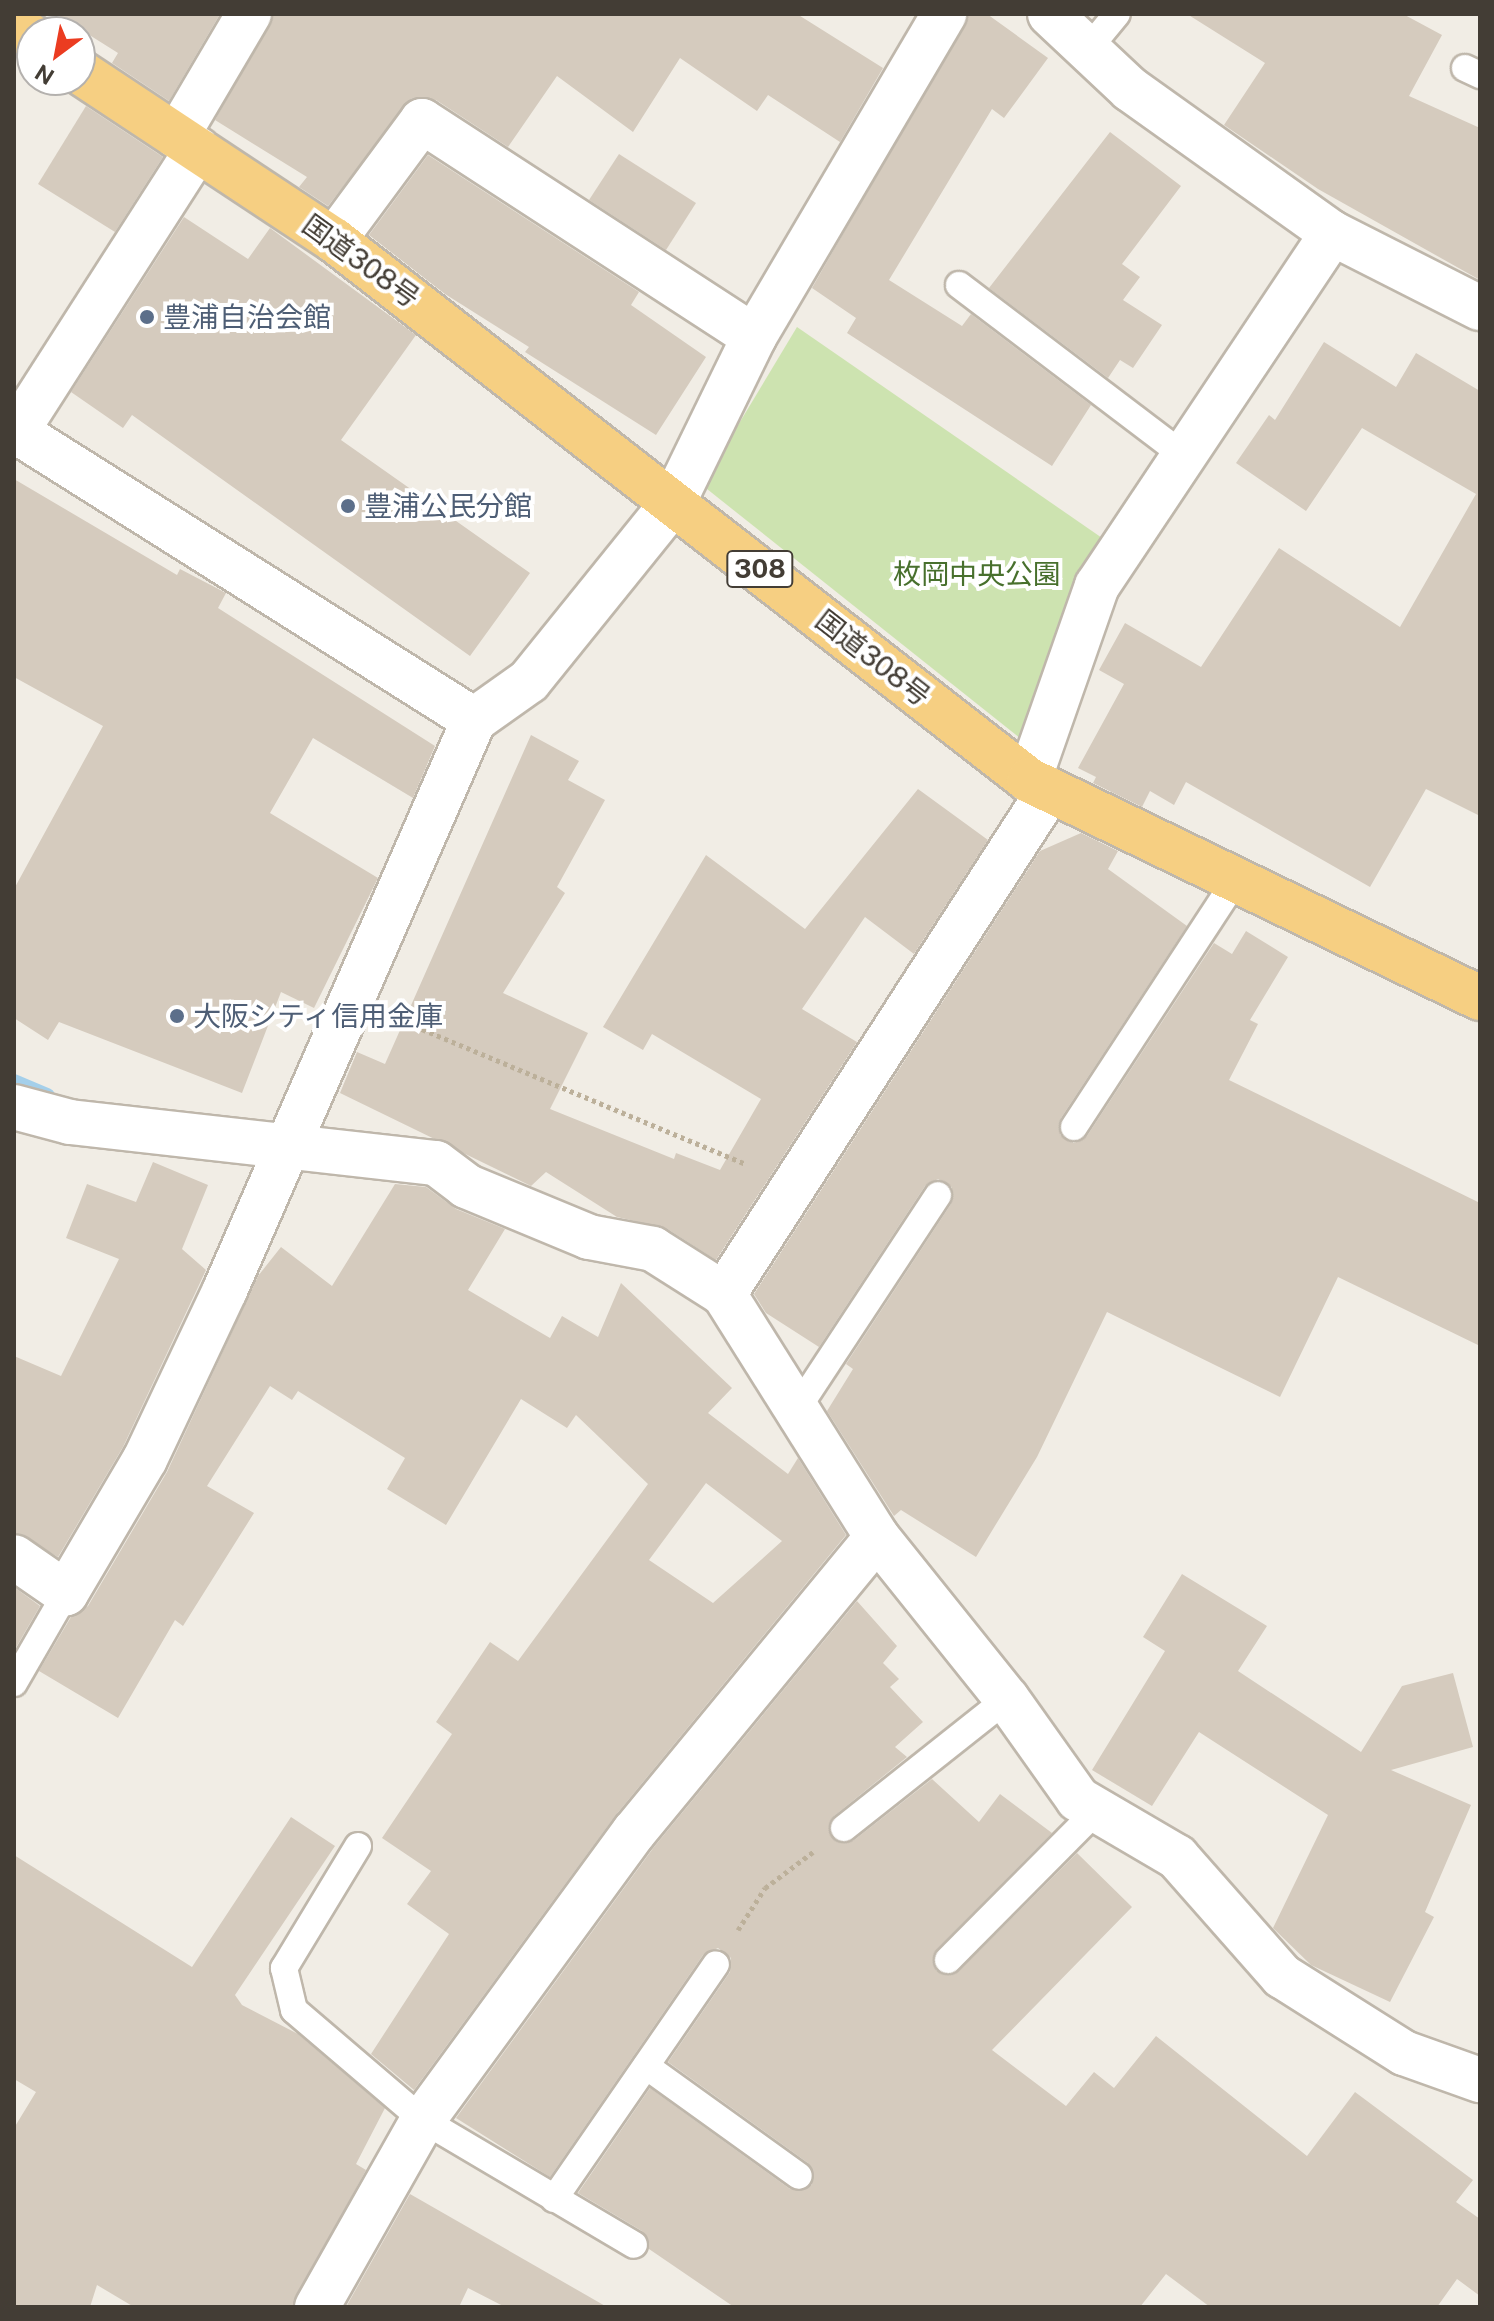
<!DOCTYPE html>
<html>
<head>
<meta charset="utf-8">
<style>
  body { margin:0 }
  #map { position:relative; width:1494px; height:2321px; overflow:hidden; background:#f1ede5; font-family:"Public Sans","Noto Sans JP",sans-serif }
  div>[style] { position:absolute }
  .green>* { inset:0; background:#cde3b0 }
  .stream>* { height:16px; margin:-8px; padding:0 8px; transform-origin:8px; border-radius:8px; background:#a4cfea }
  .building>* { inset:0; background:#d5cbbe }
  .path>* { height:5px; margin-top:-2.5px; transform-origin:0; background:repeating-linear-gradient(90deg,#bcb09a 0 4px,transparent 0 8px) }
  .roads { filter:drop-shadow(2px 0 #bfb7ab) drop-shadow(-2px 0 #bfb7ab) drop-shadow(0 2px #bfb7ab) drop-shadow(0 -2px #bfb7ab) }
  .service>* { height:26px; margin:-13px; padding:0 13px; transform-origin:13px; border-radius:13px; background:#fff }
  .minor>* { height:44px; margin:-22px; padding:0 22px; transform-origin:22px; border-radius:22px; background:#fff }
  .trunk>* { height:44px; margin:-22px; padding:0 22px; transform-origin:22px; border-radius:22px; background:#f6cf82 }
  .dots>* { width:22px; height:22px; translate:-50% -50%; box-sizing:border-box; border:4px solid #fff; border-radius:50% }
  span { translate:-50% -50%; white-space:nowrap; text-align:center; line-height:1.15; -webkit-text-stroke:8px #fff; paint-order:stroke }
  .shield-label span { padding:2px 6px; background:#fff; border:2px solid; border-radius:6px; -webkit-text-stroke-width:0 }
  .shield-label { font-size:26px; color:#433d35; font-weight:700 }
  .street-label { font-size:28px; color:#433d35 }
  .service-label { font-size:28px; color:#4e5e75 }
  .left { translate:0 -50%; text-align:left }
  .park-label { font-size:28px; color:#48702d }
  .frame { position:absolute; inset:0; border:16px solid #433d35; pointer-events:none }
  .north { position:absolute; left:16px; top:16px; width:80px; height:80px; box-sizing:border-box; background:#fff; border:2px solid #b4b1ae; border-radius:50%; rotate:212deg; font-size:22px; font-weight:700; line-height:32px; text-align:center; color:#433d35 }
  .north::after { content:''; display:block; margin:auto; width:28px; height:36px; background:#eb3c21; clip-path:polygon(50% 0,100% 100%,50% 72%,0 100%) }
</style>
</head>
<body>
<div id="map">
  <div class="green">
    <i style="clip-path:polygon(797px 327px,1105px 540px,1021px 739px,702px 485px)"></i>
  </div>
  <div class="stream">
    <i style="left:14px;top:1082px;width:36px;rotate:23deg"></i>
  </div>
  <div class="building">
    <i style="clip-path:polygon(56px 14px,220px 14px,169px 101px,112px 63px,118px 53px)"></i>
    <i style="clip-path:polygon(274px 14px,797px 14px,883px 68px,840px 142px,768px 95px,757px 111px,680px 58px,633px 132px,557px 76px,508px 147px,436px 100px,412px 98px,328px 206px,299px 187px,307px 177px,215px 120px)"></i>
    <i style="clip-path:polygon(969px 14px,987px 14px,1048px 58px,1004px 118px,992px 109px,889px 280px,962px 326px,971px 314px,1091px 405px,1052px 466px,847px 333px,856px 318px,812px 288px)"></i>
    <i style="clip-path:polygon(1187px 14px,1403px 14px,1442px 35px,1409px 96px,1480px 128px,1480px 280px,1318px 189px,1224px 125px,1265px 63px)"></i>
    <i style="clip-path:polygon(86px 106px,163px 157px,115px 232px,38px 184px)"></i>
    <i style="clip-path:polygon(1110px 132px,1181px 186px,1122px 264px,1140px 277px,1123px 300px,1162px 325px,1133px 368px,1120px 360px,1108px 378px,989px 288px)"></i>
    <i style="clip-path:polygon(619px 154px,696px 203px,666px 250px,589px 200px)"></i>
    <i style="clip-path:polygon(428px 155px,639px 292px,631px 305px,706px 357px,656px 435px,525px 352px,529px 347px,445px 294px,369px 235px)"></i>
    <i style="clip-path:polygon(184px 217px,248px 259px,270px 228px,416px 335px,341px 440px,530px 573px,470px 656px,132px 415px,123px 428px,71px 392px)"></i>
    <i style="clip-path:polygon(1324px 342px,1396px 387px,1416px 353px,1480px 391px,1480px 816px,1426px 789px,1370px 887px,1186px 782px,1174px 805px,1150px 791px,1142px 807px,1093px 783px,1096px 777px,1078px 768px,1124px 684px,1099px 670px,1125px 623px,1201px 667px,1279px 548px,1400px 627px,1476px 494px,1362px 428px,1306px 511px,1236px 463px,1269px 415px,1275px 420px)"></i>
    <i style="clip-path:polygon(14px 479px,177px 575px,180px 569px,226px 593px,218px 608px,435px 746px,413px 798px,313px 738px,270px 813px,378px 878px,314px 1008px,281px 992px,242px 1093px,59px 1022px,48px 1040px,14px 1018px,14px 889px,103px 726px,14px 677px)"></i>
    <i style="clip-path:polygon(531px 735px,579px 761px,568px 780px,605px 800px,557px 887px,565px 893px,503px 993px,588px 1033px,550px 1109px,674px 1159px,676px 1153px,720px 1170px,761px 1099px,652px 1034px,643px 1050px,603px 1027px,706px 855px,805px 929px,918px 789px,988px 840px,914px 954px,865px 917px,802px 1009px,857px 1042px,716px 1260px,666px 1228px,617px 1217px,546px 1172px,531px 1186px,340px 1093px,357px 1052px,385px 1064px)"></i>
    <i style="clip-path:polygon(1081px 833px,1118px 851px,1108px 869px,1187px 926px,1061px 1118px,1060px 1135px,1074px 1143px,1087px 1136px,1214px 943px,1232px 954px,1246px 931px,1288px 957px,1250px 1020px,1258px 1024px,1229px 1080px,1480px 1203px,1480px 1346px,1338px 1277px,1280px 1397px,1107px 1312px,1037px 1457px,976px 1557px,901px 1510px,894px 1516px,827px 1411px,853px 1369px,846px 1364px,951px 1204px,952px 1187px,938px 1179px,925px 1186px,819px 1347px,766px 1313px,754px 1294px,1040px 851px)"></i>
    <i style="clip-path:polygon(153px 1162px,208px 1185px,182px 1249px,206px 1270px,123px 1447px,58px 1557px,14px 1532px,14px 1356px,61px 1376px,119px 1259px,66px 1238px,87px 1184px,136px 1202px)"></i>
    <i style="clip-path:polygon(evenodd,395px 1184px,426px 1187px,456px 1209px,505px 1229px,468px 1290px,550px 1338px,562px 1316px,598px 1337px,621px 1283px,732px 1388px,708px 1413px,788px 1474px,798px 1458px,846px 1535px,615px 1816px,414px 2090px,371px 2054px,449px 1934px,407px 1904px,431px 1871px,382px 1838px,452px 1734px,436px 1722px,490px 1642px,518px 1661px,648px 1484px,576px 1415px,567px 1428px,521px 1399px,446px 1525px,387px 1489px,405px 1458px,298px 1391px,292px 1400px,270px 1386px,207px 1486px,254px 1513px,183px 1626px,175px 1620px,118px 1718px,39px 1671px,71px 1617px,88px 1606px,167px 1472px,258px 1276px,281px 1247px,332px 1286px,395px 1184px,706px 1483px,782px 1541px,713px 1603px,649px 1560px,706px 1483px)"></i>
    <i style="clip-path:polygon(1182px 1574px,1267px 1626px,1238px 1671px,1361px 1752px,1402px 1686px,1453px 1673px,1473px 1747px,1391px 1770px,1471px 1805px,1425px 1912px,1434px 1917px,1390px 2002px,1311px 1965px,1273px 1928px,1328px 1815px,1199px 1732px,1152px 1806px,1092px 1770px,1165px 1651px,1143px 1637px)"></i>
    <i style="clip-path:polygon(14px 1587px,40px 1606px,14px 1651px)"></i>
    <i style="clip-path:polygon(857px 1601px,897px 1646px,883px 1663px,899px 1679px,890px 1687px,923px 1722px,895px 1747px,907px 1757px,834px 1816px,832px 1838px,853px 1841px,932px 1779px,979px 1822px,1000px 1794px,1052px 1833px,937px 1949px,936px 1971px,959px 1971px,1077px 1853px,1132px 1907px,992px 2050px,1066px 2106px,1094px 2072px,1114px 2088px,1156px 2036px,1307px 2156px,1355px 2092px,1473px 2180px,1456px 2202px,1480px 2219px,1480px 2296px,1457px 2279px,1437px 2307px,1210px 2307px,1166px 2274px,1140px 2307px,734px 2307px,649px 2249px,642px 2231px,578px 2193px,650px 2088px,790px 2189px,812px 2185px,808px 2163px,668px 2062px,730px 1972px,731px 1958px,718px 1948px,703px 1955px,550px 2177px,456px 2118px,654px 1847px)"></i>
    <i style="clip-path:polygon(291px 1817px,335px 1846px,235px 1995px,242px 2005px,298px 2034px,385px 2108px,356px 2164px,366px 2170px,292px 2307px,134px 2307px,97px 2285px,90px 2307px,14px 2307px,14px 2128px,36px 2092px,14px 2079px,14px 1855px,192px 1967px)"></i>
    <i style="clip-path:polygon(410px 2194px,607px 2307px,505px 2307px,468px 2288px,459px 2307px,346px 2307px)"></i>
  </div>
  <div class="path">
    <i style="left:400px;top:1020px;width:375px;rotate:22.6deg"></i>
    <i style="left:738px;top:1930px;width:50px;rotate:-57.3deg"></i>
    <i style="left:765px;top:1888px;width:60px;rotate:-36.9deg"></i>
  </div>
  <div class="roads">
    <div class="service">
      <i style="left:1088px;top:49px;width:45px;rotate:-50.4deg"></i>
      <i style="left:1465px;top:68px;width:17px;rotate:25deg"></i>
      <i style="left:959px;top:285px;width:283px;rotate:37.2deg"></i>
      <i style="left:1074px;top:1127px;width:298px;rotate:-56.8deg"></i>
      <i style="left:797px;top:1409px;width:256px;rotate:-56.6deg"></i>
      <i style="left:14px;top:1683px;width:104px;rotate:-60deg"></i>
      <i style="left:844px;top:1828px;width:208px;rotate:-38.4deg"></i>
      <i style="left:358px;top:1846px;width:143px;rotate:121.2deg"></i>
      <i style="left:284px;top:1968px;width:43px;rotate:76.6deg"></i>
      <i style="left:294px;top:2010px;width:170px;rotate:40.5deg"></i>
      <i style="left:423px;top:2120px;width:245px;rotate:30.6deg"></i>
      <i style="left:948px;top:1960px;width:211px;rotate:-45.2deg"></i>
      <i style="left:646px;top:2066px;width:188px;rotate:35.7deg"></i>
      <i style="left:554px;top:2199px;width:285px;rotate:-55.4deg"></i>
    </div>
    <div class="minor">
      <i style="left:1050px;top:14px;width:110px;rotate:43.2deg"></i>
      <i style="left:1130px;top:89px;width:248px;rotate:35.5deg"></i>
      <i style="left:1332px;top:233px;width:166px;rotate:26.9deg"></i>
      <i style="left:177px;top:136px;width:142px;rotate:-59.5deg"></i>
      <i style="left:334px;top:240px;width:148px;rotate:-53.5deg"></i>
      <i style="left:422px;top:121px;width:396px;rotate:33deg"></i>
      <i style="left:14px;top:430px;width:544px;rotate:32.23deg"></i>
      <i style="left:474px;top:720px;width:622px;rotate:113.6deg"></i>
      <i style="left:225px;top:1290px;width:187px;rotate:115.3deg"></i>
      <i style="left:145px;top:1459px;width:156px;rotate:120.5deg"></i>
      <i style="left:66px;top:1593px;width:63px;rotate:-145.3deg"></i>
      <i style="left:16px;top:432px;width:336px;rotate:-57.3deg"></i>
      <i style="left:474px;top:720px;width:67px;rotate:-35.3deg"></i>
      <i style="left:529px;top:681px;width:231px;rotate:-51.1deg"></i>
      <i style="left:674px;top:501px;width:182px;rotate:-64deg"></i>
      <i style="left:754px;top:337px;width:375px;rotate:-59.5deg"></i>
      <i style="left:1029px;top:780px;width:206px;rotate:-70.7deg"></i>
      <i style="left:1097px;top:586px;width:424px;rotate:-56.3deg"></i>
      <i style="left:14px;top:1107px;width:58px;rotate:15deg"></i>
      <i style="left:70px;top:1122px;width:368px;rotate:6.4deg"></i>
      <i style="left:436px;top:1163px;width:38px;rotate:37deg"></i>
      <i style="left:466px;top:1186px;width:133px;rotate:22.5deg"></i>
      <i style="left:589px;top:1237px;width:65px;rotate:10.6deg"></i>
      <i style="left:653px;top:1249px;width:84px;rotate:32.4deg"></i>
      <i style="left:724px;top:1294px;width:287px;rotate:57.8deg"></i>
      <i style="left:877px;top:1537px;width:208px;rotate:51.3deg"></i>
      <i style="left:1007px;top:1699px;width:123px;rotate:54.6deg"></i>
      <i style="left:1078px;top:1799px;width:115px;rotate:30.4deg"></i>
      <i style="left:1177px;top:1857px;width:159px;rotate:48.6deg"></i>
      <i style="left:1282px;top:1976px;width:144px;rotate:32.3deg"></i>
      <i style="left:1404px;top:2053px;width:81px;rotate:19.6deg"></i>
      <i style="left:724px;top:1294px;width:599px;rotate:-57.13deg"></i>
      <i style="left:317px;top:2307px;width:215px;rotate:-60.5deg"></i>
      <i style="left:423px;top:2120px;width:357px;rotate:-53.8deg"></i>
      <i style="left:634px;top:1832px;width:382px;rotate:-50.5deg"></i>
    </div>
    <div class="trunk">
      <i style="left:14px;top:24px;width:22px;rotate:36deg"></i>
      <i style="left:80px;top:72px;width:305px;rotate:33.5deg"></i>
      <i style="left:334px;top:240px;width:880px;rotate:37.85deg"></i>
      <i style="left:1029px;top:780px;width:501px;rotate:25.8deg"></i>
    </div>
  </div>
  <div class="dots">
    <i style="left:147px;top:317px;background:#5c6f8a"></i>
    <i style="left:348px;top:506px;background:#5c6f8a"></i>
    <i style="left:177px;top:1016px;background:#5c6f8a"></i>
  </div>
  <div class="shield-label">
    <span style="left:760px;top:569px">308</span>
  </div>
  <div class="street-label">
    <span style="left:361px;top:261px;rotate:36deg">国道308号</span>
    <span style="left:873px;top:658px;rotate:38deg">国道308号</span>
  </div>
  <div class="service-label">
    <span class="left" style="left:163px;top:317px">豊浦自治会館</span>
    <span class="left" style="left:364px;top:506px">豊浦公民分館</span>
    <span class="left" style="left:193px;top:1016px">大阪シティ信用金庫</span>
  </div>
  <div class="park-label">
    <span style="left:977px;top:574px">枚岡中央公園</span>
  </div>
  <div class="frame"></div>
  <div class="north">N</div>
</div>
</body>
</html>
